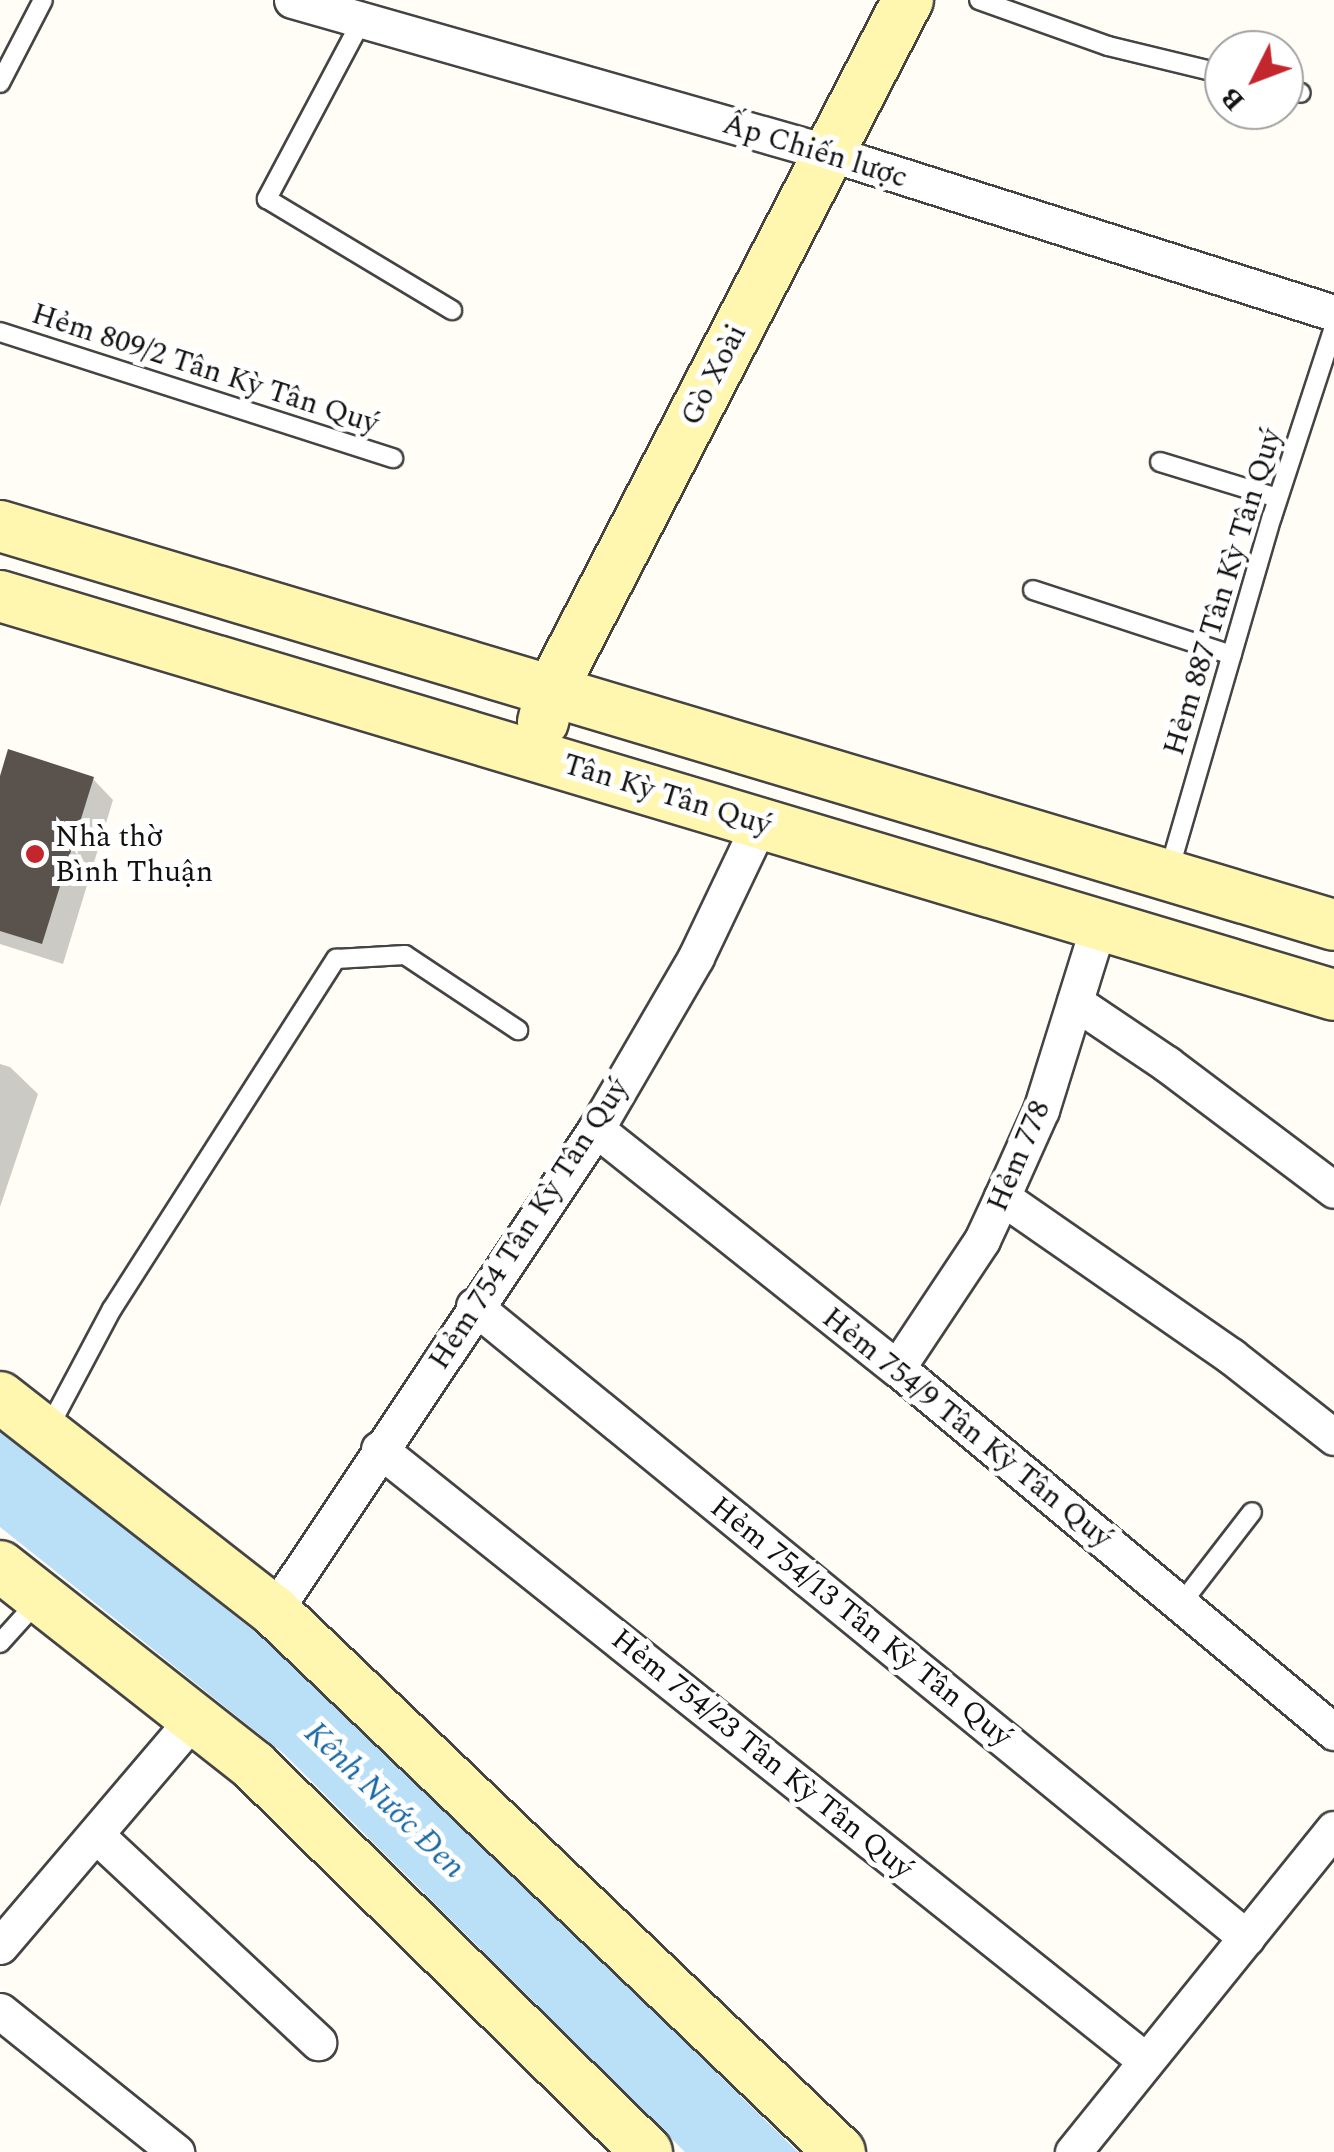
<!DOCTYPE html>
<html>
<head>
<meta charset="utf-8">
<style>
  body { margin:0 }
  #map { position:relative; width:1334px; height:2152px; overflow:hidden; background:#fffdf5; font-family:Spectral,serif }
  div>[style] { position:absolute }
  .water>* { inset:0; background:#b9e0f7 }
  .shadow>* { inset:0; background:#0003 }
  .building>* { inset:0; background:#5a524d }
  .roads { filter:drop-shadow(2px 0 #444) drop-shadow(-2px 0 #444) drop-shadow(0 2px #444) drop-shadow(0 -2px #444) }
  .lane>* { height:18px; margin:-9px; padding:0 9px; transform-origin:9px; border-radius:9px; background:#fff }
  .street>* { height:35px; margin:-17.5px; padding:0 17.5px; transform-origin:17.5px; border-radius:17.5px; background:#fff }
  .secondary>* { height:50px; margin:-25px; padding:0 25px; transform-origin:25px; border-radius:25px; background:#fff6b0 }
  .dots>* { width:28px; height:28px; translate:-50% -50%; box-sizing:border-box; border:5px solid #fff; border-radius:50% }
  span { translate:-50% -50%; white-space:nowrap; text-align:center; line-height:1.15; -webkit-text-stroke:10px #fff; paint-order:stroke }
  .street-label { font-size:30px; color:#111 }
  .poi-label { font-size:30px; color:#111 }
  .left { translate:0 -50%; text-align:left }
  .water-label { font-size:32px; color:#1768a6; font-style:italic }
  .north { position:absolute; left:1204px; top:30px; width:100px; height:100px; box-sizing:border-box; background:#fff; border:2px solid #a0a0a0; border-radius:50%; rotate:228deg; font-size:28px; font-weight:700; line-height:40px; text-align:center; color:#111 }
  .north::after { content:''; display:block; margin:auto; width:35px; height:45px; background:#c4262e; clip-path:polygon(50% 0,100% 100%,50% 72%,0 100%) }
</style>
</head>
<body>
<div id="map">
  <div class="water">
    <i style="clip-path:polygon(0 1429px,299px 1667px,798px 2152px,685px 2152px,283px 1753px,0 1527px)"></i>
  </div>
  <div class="shadow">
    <i style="clip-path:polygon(93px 779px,113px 800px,63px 964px,0 944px,0 785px)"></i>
    <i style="clip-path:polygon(0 1064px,10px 1067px,38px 1094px,0 1207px)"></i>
  </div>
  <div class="building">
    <i style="clip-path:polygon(8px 749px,94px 777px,42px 944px,0 931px,0 776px)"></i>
  </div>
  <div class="roads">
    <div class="lane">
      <i style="left:979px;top:0;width:137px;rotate:19.6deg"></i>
      <i style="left:1108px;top:46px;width:119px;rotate:13.6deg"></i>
      <i style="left:362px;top:20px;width:203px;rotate:118deg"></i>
      <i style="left:267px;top:199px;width:216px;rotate:31deg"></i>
      <i style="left:0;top:83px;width:93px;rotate:-62.6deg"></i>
      <i style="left:1284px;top:89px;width:17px;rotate:13deg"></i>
      <i style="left:0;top:332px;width:413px;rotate:17.8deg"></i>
      <i style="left:1160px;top:462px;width:123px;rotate:17deg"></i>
      <i style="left:1033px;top:590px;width:209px;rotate:18.1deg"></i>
      <i style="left:1168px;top:874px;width:372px;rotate:-73.8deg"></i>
      <i style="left:1272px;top:517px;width:200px;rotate:-71.9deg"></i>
      <i style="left:47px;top:1431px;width:138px;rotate:-62deg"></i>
      <i style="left:112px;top:1309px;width:416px;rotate:-57.4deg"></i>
      <i style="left:336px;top:959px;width:69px;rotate:-3.3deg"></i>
      <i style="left:405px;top:955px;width:136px;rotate:33.6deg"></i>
      <i style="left:1181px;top:1604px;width:116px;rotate:-52.3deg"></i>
      <i style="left:0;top:1643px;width:55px;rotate:-47.9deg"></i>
    </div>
    <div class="street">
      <i style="left:292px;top:0;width:558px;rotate:15.9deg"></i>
      <i style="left:829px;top:153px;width:530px;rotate:17.58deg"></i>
      <i style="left:1075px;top:1002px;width:111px;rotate:34deg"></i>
      <i style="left:1167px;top:1064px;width:209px;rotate:37deg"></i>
      <i style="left:596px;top:1129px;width:384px;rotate:38.5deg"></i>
      <i style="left:897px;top:1368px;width:569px;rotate:39.79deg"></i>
      <i style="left:1002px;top:1197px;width:279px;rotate:34.8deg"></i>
      <i style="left:1231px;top:1356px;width:131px;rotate:38.2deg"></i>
      <i style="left:474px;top:1306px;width:998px;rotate:39.27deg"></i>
      <i style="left:897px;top:1368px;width:154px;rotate:-56.4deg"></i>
      <i style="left:982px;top:1240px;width:47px;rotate:-65.1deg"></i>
      <i style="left:1002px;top:1197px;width:95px;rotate:-65.9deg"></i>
      <i style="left:1041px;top:1110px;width:195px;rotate:-72.7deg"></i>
      <i style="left:379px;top:1449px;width:980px;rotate:38.58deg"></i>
      <i style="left:274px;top:1611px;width:580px;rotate:-56.26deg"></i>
      <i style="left:596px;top:1129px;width:199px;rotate:-59.8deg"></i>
      <i style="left:696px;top:957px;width:148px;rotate:-64.5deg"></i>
      <i style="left:96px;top:1835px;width:304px;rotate:43deg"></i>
      <i style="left:0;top:1946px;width:299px;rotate:-49.6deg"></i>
      <i style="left:0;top:2011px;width:226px;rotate:38.7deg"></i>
      <i style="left:1073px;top:2152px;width:415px;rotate:-51.1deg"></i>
    </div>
    <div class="secondary">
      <i style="left:0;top:526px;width:1392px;rotate:16.65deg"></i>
      <i style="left:0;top:596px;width:1392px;rotate:16.65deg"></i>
      <i style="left:543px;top:722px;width:32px;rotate:-76deg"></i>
      <i style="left:551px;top:691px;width:778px;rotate:-62.68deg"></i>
      <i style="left:0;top:1397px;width:348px;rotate:38deg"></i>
      <i style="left:274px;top:1611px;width:783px;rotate:43.71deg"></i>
      <i style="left:0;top:1566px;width:323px;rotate:38.2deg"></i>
      <i style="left:254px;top:1766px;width:551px;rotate:44.49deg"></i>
    </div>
  </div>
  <div class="dots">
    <i style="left:35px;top:854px;background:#c4262e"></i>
  </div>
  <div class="street-label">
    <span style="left:815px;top:151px;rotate:17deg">Ấp Chiến lược</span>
    <span style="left:205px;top:369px;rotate:18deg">Hẻm 809/2 Tân Kỳ Tân Quý</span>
    <span style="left:714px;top:375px;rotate:-63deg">Gò Xoài</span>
    <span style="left:1223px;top:592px;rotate:-73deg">Hẻm 887 Tân Kỳ Tân Quý</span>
    <span style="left:667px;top:795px;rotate:17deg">Tân Kỳ Tân Quý</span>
    <span style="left:1019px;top:1156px;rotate:-67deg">Hẻm 778</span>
    <span style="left:529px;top:1224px;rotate:-57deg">Hẻm 754 Tân Kỳ Tân Quý</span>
    <span style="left:967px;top:1428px;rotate:39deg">Hẻm 754/9 Tân Kỳ Tân Quý</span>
    <span style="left:861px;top:1622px;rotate:39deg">Hẻm 754/13 Tân Kỳ Tân Quý</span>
    <span style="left:762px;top:1754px;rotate:39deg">Hẻm 754/23 Tân Kỳ Tân Quý</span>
  </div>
  <div class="poi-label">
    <span class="left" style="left:55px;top:854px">Nhà thờ<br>Bình Thuận</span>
  </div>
  <div class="water-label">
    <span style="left:384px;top:1801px;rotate:44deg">Kênh Nước Đen</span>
  </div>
  <div class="north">B</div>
</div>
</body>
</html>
